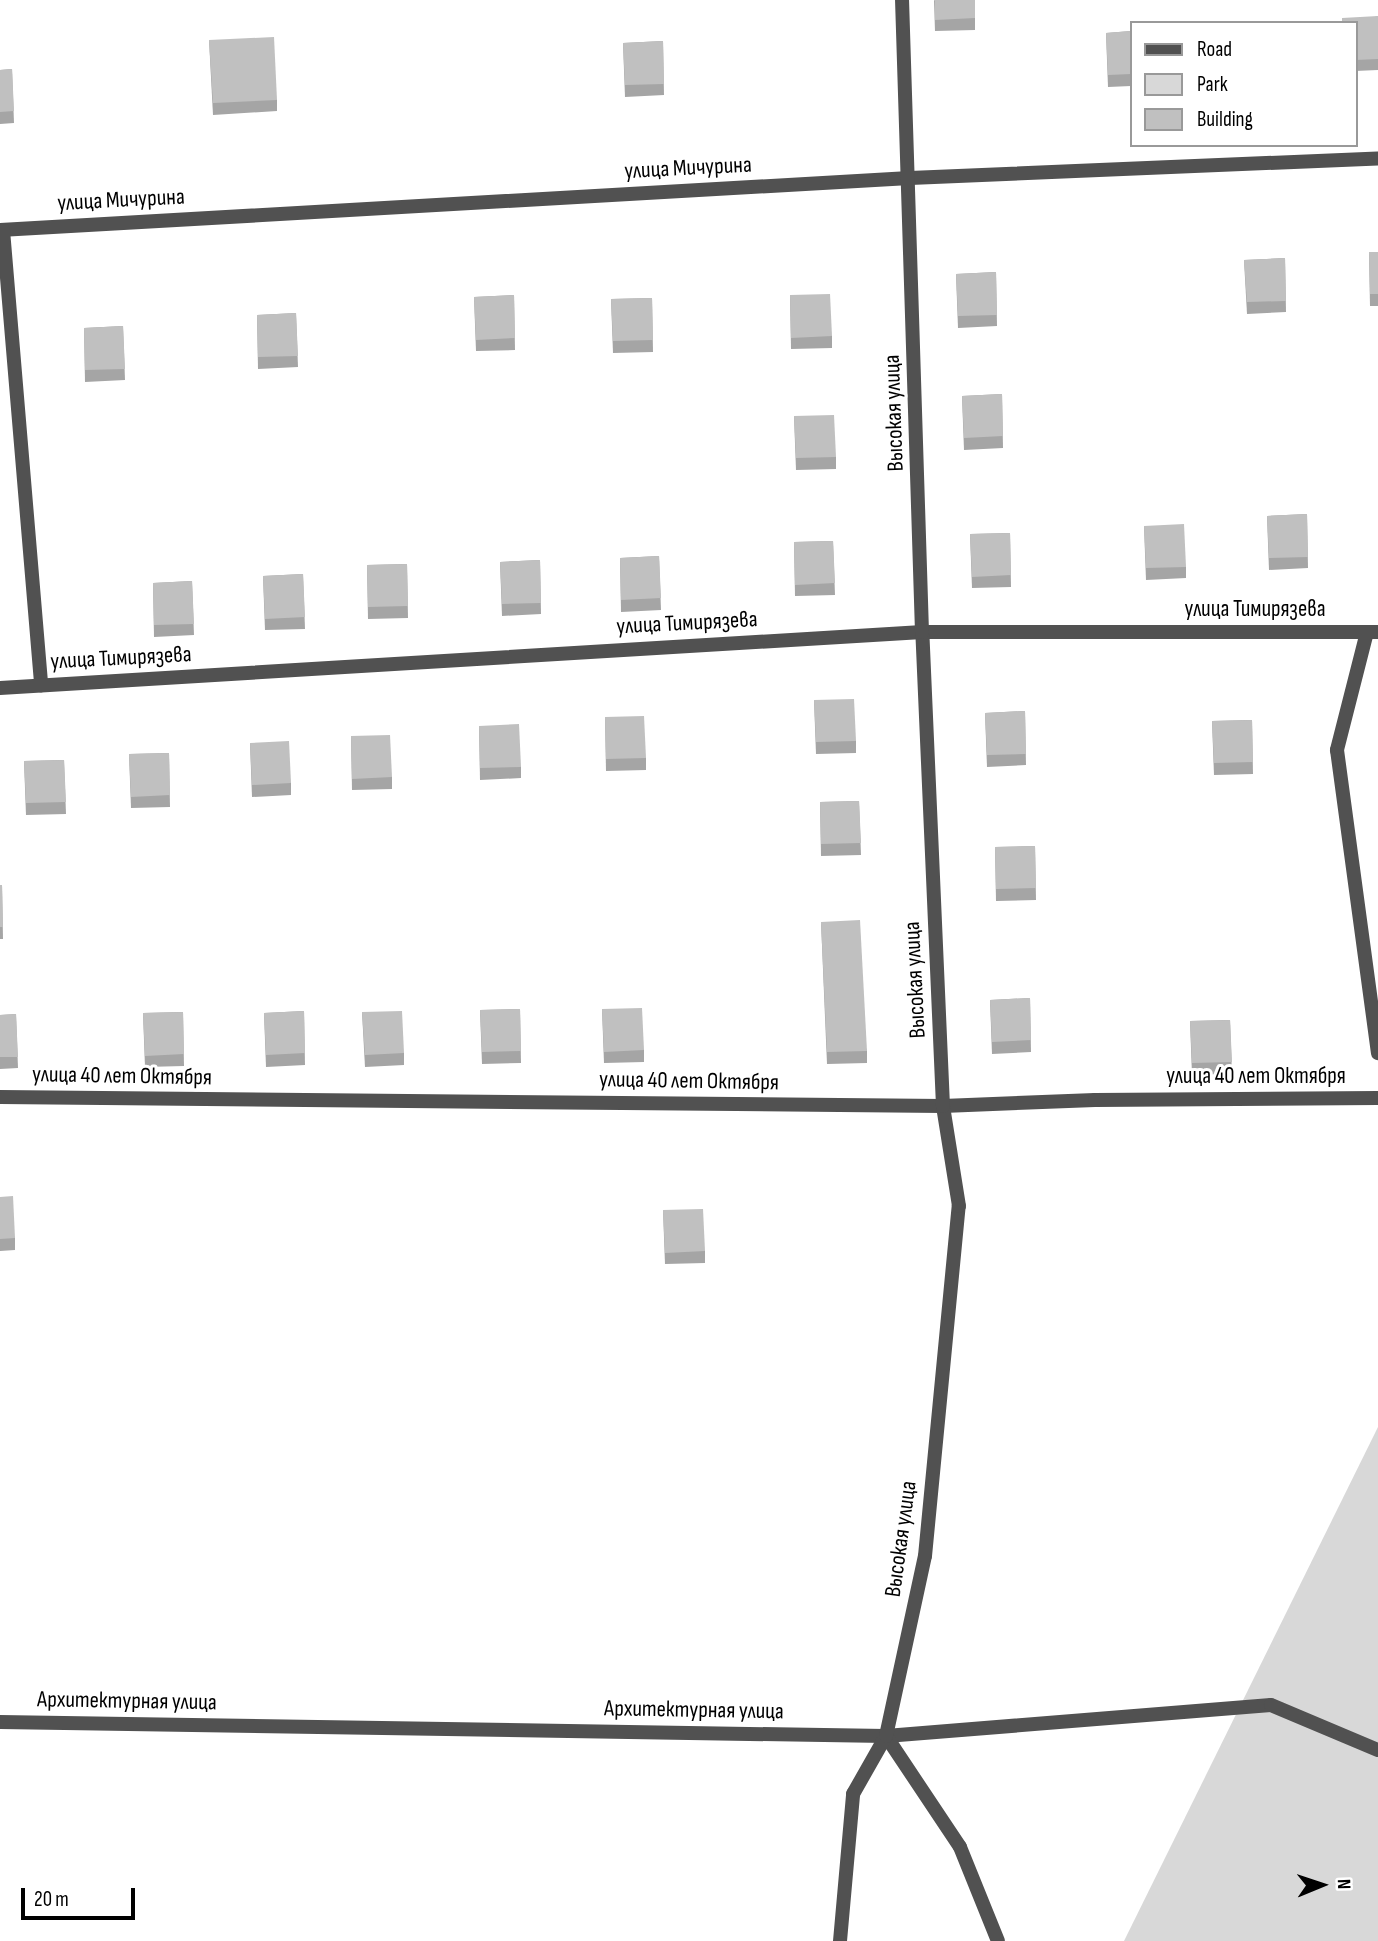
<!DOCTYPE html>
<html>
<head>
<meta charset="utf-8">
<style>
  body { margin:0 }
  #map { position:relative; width:1378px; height:1941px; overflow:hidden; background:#fff; font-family:"Sofia Sans Condensed",sans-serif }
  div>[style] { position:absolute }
  .green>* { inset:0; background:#d8d8d8 }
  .street>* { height:14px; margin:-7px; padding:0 7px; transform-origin:7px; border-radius:7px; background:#515151 }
  .wall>* { inset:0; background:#a5a5a5 }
  .building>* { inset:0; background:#c0c0c0 }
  span { translate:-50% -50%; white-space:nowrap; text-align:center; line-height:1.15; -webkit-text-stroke:6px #fff; paint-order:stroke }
  .street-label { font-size:23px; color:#000 }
  .legend { position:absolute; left:1130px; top:21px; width:228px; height:126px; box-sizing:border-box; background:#fff; border:2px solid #999; margin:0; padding:9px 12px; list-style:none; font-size:21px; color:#000 }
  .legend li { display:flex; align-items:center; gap:14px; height:35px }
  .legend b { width:35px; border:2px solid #999 }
  .north { position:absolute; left:1287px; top:1850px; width:70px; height:70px; -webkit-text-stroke:5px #fff; paint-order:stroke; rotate:88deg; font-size:19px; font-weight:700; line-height:28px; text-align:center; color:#000 }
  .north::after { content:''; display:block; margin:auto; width:24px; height:32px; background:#000; clip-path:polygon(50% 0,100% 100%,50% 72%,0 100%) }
  .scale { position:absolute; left:21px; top:1888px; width:114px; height:32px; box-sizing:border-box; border:4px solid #000; border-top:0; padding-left:9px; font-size:21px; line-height:24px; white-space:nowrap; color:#000; -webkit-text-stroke:5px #fff; paint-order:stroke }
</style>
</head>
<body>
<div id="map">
  <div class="green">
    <i style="clip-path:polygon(1378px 1427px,1378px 1941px,1124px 1941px)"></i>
  </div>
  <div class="street">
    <i style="left:0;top:230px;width:911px;rotate:-3.27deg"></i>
    <i style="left:910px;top:178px;width:468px;rotate:-2.4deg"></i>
    <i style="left:3px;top:230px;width:457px;rotate:85.2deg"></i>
    <i style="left:1367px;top:632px;width:122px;rotate:104.3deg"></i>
    <i style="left:1337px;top:750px;width:306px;rotate:82.3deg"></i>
    <i style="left:0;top:688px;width:924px;rotate:-3.48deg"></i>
    <i style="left:922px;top:632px;width:456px"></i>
    <i style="left:0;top:1097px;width:943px;rotate:0.55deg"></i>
    <i style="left:943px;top:1106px;width:152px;rotate:-2.3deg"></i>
    <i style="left:1095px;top:1100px;width:283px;rotate:-0.4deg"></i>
    <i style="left:0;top:1722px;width:886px;rotate:0.91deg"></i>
    <i style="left:886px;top:1736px;width:386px;rotate:-4.6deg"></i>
    <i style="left:1271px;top:1705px;width:116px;rotate:22.8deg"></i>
    <i style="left:886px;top:1736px;width:133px;rotate:56.3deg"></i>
    <i style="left:960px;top:1847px;width:101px;rotate:68deg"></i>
    <i style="left:840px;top:1941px;width:148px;rotate:-84.9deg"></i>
    <i style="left:853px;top:1794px;width:67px;rotate:-60.4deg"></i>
    <i style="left:886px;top:1736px;width:184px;rotate:-77.8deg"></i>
    <i style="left:925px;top:1556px;width:352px;rotate:-84.5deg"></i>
    <i style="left:959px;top:1206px;width:101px;rotate:-99.1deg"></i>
    <i style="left:943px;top:1106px;width:474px;rotate:-92.5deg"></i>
    <i style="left:922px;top:632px;width:632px;rotate:-91.81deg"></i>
  </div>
  <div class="wall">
    <i style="clip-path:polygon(934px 0,975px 18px,975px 30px,935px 31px)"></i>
    <i style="clip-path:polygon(1378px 16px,1378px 70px,1355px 71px,1355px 23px)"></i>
    <i style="clip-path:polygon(1131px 31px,1131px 86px,1108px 87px,1106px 33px)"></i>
    <i style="clip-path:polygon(209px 40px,277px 100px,277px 111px,213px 115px)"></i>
    <i style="clip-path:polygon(663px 41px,664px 95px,625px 97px,623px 43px)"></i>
    <i style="clip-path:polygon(12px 69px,14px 123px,0 124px,0 70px)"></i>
    <i style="clip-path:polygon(1369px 252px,1378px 252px,1378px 306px,1370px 306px)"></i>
    <i style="clip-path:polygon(1285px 258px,1286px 312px,1247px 314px,1244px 260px)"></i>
    <i style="clip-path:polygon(996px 272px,997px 326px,958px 328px,956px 274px)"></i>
    <i style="clip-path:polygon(514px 295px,515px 350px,476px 351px,474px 297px)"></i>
    <i style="clip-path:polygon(790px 295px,832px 336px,832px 348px,791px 349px)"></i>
    <i style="clip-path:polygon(652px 298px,653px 352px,613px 353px,611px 299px)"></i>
    <i style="clip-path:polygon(296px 313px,298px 367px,258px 369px,257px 315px)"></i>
    <i style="clip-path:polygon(123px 326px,125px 380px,85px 382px,84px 328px)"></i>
    <i style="clip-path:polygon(1002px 394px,1003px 448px,964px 450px,962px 396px)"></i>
    <i style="clip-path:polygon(794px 416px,836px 457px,836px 469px,796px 470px)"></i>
    <i style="clip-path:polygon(1307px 514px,1308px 568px,1269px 570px,1267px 516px)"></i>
    <i style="clip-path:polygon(1144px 526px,1186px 567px,1186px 578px,1146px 580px)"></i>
    <i style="clip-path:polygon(1010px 533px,1011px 587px,972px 588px,970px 534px)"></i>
    <i style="clip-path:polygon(833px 541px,835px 595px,795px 596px,794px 542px)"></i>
    <i style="clip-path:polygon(659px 556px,661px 610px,621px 612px,620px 558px)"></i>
    <i style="clip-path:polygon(540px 560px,541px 614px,502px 616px,500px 562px)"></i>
    <i style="clip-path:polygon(407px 564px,408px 618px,368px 619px,367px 565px)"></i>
    <i style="clip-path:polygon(303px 574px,305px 629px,265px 630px,263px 576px)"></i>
    <i style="clip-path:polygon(192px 581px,194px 635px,154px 637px,153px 583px)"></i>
    <i style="clip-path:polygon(814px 700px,856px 741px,856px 753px,816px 754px)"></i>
    <i style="clip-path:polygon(1025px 711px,1026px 765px,987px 767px,985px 713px)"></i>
    <i style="clip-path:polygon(605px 717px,646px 758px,646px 770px,606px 771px)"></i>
    <i style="clip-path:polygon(1252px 720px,1253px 774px,1214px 775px,1212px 721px)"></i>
    <i style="clip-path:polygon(479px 726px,521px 767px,521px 778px,480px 780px)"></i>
    <i style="clip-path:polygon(351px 736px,392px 777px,392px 789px,352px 790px)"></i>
    <i style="clip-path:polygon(250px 743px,291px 783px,291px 795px,252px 797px)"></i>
    <i style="clip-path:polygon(169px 753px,170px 807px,131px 808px,129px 754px)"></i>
    <i style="clip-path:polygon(64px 760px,66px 814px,26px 815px,24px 761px)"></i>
    <i style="clip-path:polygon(859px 801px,861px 855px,821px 856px,820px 802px)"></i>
    <i style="clip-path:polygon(1035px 846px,1036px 900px,996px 901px,995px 847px)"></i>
    <i style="clip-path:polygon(0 885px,2px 885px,3px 939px,0 939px)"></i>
    <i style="clip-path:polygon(821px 922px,867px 1051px,867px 1063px,827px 1064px)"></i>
    <i style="clip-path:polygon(1030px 998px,1031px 1052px,992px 1054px,990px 1000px)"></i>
    <i style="clip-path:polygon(520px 1009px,521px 1063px,482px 1064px,480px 1010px)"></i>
    <i style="clip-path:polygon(602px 1009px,644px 1050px,644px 1062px,604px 1063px)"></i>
    <i style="clip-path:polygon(304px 1011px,305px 1065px,266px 1067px,264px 1013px)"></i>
    <i style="clip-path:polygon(183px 1012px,184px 1066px,145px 1067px,143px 1013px)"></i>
    <i style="clip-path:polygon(362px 1012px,404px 1053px,404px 1065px,365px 1067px)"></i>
    <i style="clip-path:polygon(16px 1014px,18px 1068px,0 1069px,0 1015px)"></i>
    <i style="clip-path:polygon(1230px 1020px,1232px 1074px,1192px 1075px,1190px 1021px)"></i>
    <i style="clip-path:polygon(0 1197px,15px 1238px,15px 1250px,0 1251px)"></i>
    <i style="clip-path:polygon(663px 1210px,705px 1251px,705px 1263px,665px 1264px)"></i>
  </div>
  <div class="building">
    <i style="clip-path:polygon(935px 0,975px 0,975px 18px,935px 20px)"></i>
    <i style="clip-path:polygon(1378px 16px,1378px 59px,1355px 60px,1355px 23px,1342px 23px,1342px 18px)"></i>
    <i style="clip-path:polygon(1131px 31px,1131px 74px,1108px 75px,1106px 33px)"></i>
    <i style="clip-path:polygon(274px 37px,277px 100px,213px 103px,209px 40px)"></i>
    <i style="clip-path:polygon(663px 41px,664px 84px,625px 85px,623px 43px)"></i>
    <i style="clip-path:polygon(12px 69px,14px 111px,0 112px,0 70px)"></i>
    <i style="clip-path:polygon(1369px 252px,1378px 252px,1378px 294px,1370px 294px)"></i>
    <i style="clip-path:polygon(1285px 258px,1286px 301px,1247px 302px,1244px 260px)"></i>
    <i style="clip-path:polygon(996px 272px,997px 315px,958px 316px,956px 274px)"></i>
    <i style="clip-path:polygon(830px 294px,832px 336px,791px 338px,790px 295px)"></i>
    <i style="clip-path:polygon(514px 295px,515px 338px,476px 340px,474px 297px)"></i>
    <i style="clip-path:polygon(652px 298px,653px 340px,613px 341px,611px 299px)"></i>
    <i style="clip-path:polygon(296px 313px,298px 356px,258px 357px,257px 315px)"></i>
    <i style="clip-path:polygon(123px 326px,125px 369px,85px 370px,84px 328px)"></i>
    <i style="clip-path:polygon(1002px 394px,1003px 436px,964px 438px,962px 396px)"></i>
    <i style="clip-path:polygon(834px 415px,836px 457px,796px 458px,794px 416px)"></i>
    <i style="clip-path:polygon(1307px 514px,1308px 557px,1269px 558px,1267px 516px)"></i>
    <i style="clip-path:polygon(1184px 524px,1186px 567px,1146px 568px,1144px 526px)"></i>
    <i style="clip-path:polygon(1010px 533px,1011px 575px,972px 577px,970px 534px)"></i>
    <i style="clip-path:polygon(833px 541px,835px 583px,795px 585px,794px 542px)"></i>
    <i style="clip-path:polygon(659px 556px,661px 598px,621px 600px,620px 558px)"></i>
    <i style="clip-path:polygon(540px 560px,541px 603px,502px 604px,500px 562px)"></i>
    <i style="clip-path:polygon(407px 564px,408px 606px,368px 607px,367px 565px)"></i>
    <i style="clip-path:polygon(303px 574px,305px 617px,265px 619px,263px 576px)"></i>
    <i style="clip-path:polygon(192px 581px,194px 624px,154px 625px,153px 583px)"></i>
    <i style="clip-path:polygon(854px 699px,856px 741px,816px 742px,814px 700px)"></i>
    <i style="clip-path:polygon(1025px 711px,1026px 754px,987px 755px,985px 713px)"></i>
    <i style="clip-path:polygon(644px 716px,646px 758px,606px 759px,605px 717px)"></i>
    <i style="clip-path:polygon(1252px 720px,1253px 762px,1214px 763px,1212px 721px)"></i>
    <i style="clip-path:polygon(519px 724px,521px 767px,480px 768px,479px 726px)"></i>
    <i style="clip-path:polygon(390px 735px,392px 777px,352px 779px,351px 736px)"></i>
    <i style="clip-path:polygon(289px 741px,291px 783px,252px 785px,250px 743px)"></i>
    <i style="clip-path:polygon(169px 753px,170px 795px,131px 797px,129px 754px)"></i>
    <i style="clip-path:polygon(64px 760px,66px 802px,26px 803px,24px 761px)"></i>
    <i style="clip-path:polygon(859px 801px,861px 843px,821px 844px,820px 802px)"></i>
    <i style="clip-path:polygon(1035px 846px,1036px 888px,996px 889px,995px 847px)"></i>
    <i style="clip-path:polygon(0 885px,2px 885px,3px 927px,0 927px)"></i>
    <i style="clip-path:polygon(860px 920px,867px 1051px,827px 1052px,821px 922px)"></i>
    <i style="clip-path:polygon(1030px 998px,1031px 1040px,992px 1042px,990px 1000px)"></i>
    <i style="clip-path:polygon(642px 1008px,644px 1050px,604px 1052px,602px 1009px)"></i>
    <i style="clip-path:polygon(520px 1009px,521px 1051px,482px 1052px,480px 1010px)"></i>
    <i style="clip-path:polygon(304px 1011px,305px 1053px,266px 1055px,264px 1013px)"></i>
    <i style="clip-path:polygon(402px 1011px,404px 1053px,365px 1055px,362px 1012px)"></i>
    <i style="clip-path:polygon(183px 1012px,184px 1054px,145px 1056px,143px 1013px)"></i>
    <i style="clip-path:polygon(16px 1014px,18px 1057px,0 1057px,0 1015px)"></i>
    <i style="clip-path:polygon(1230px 1020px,1232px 1062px,1192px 1063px,1190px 1021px)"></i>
    <i style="clip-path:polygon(13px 1196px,15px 1238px,0 1239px,0 1197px)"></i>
    <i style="clip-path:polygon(703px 1209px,705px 1251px,665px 1253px,663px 1210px)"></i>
  </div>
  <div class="street-label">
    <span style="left:688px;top:168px;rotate:-3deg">улица Мичурина</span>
    <span style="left:121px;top:200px;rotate:-3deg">улица Мичурина</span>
    <span style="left:894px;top:413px;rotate:-92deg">Высокая улица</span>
    <span style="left:1255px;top:609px">улица Тимирязева</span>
    <span style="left:687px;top:623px;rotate:-3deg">улица Тимирязева</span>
    <span style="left:121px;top:658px;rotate:-3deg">улица Тимирязева</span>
    <span style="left:915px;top:980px;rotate:-93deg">Высокая улица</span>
    <span style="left:122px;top:1076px;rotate:1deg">улица 40 лет Октября</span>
    <span style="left:1256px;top:1076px">улица 40 лет Октября</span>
    <span style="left:689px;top:1081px;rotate:1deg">улица 40 лет Октября</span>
    <span style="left:901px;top:1539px;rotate:-82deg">Высокая улица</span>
    <span style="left:127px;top:1701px;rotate:1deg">Архитектурная улица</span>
    <span style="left:694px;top:1710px;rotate:1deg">Архитектурная улица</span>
  </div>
  <ul class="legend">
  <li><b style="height:9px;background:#515151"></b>Road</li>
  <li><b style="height:19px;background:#d8d8d8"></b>Park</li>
  <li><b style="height:19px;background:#c0c0c0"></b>Building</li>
  </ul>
  <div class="north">N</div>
  <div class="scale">20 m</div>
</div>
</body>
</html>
